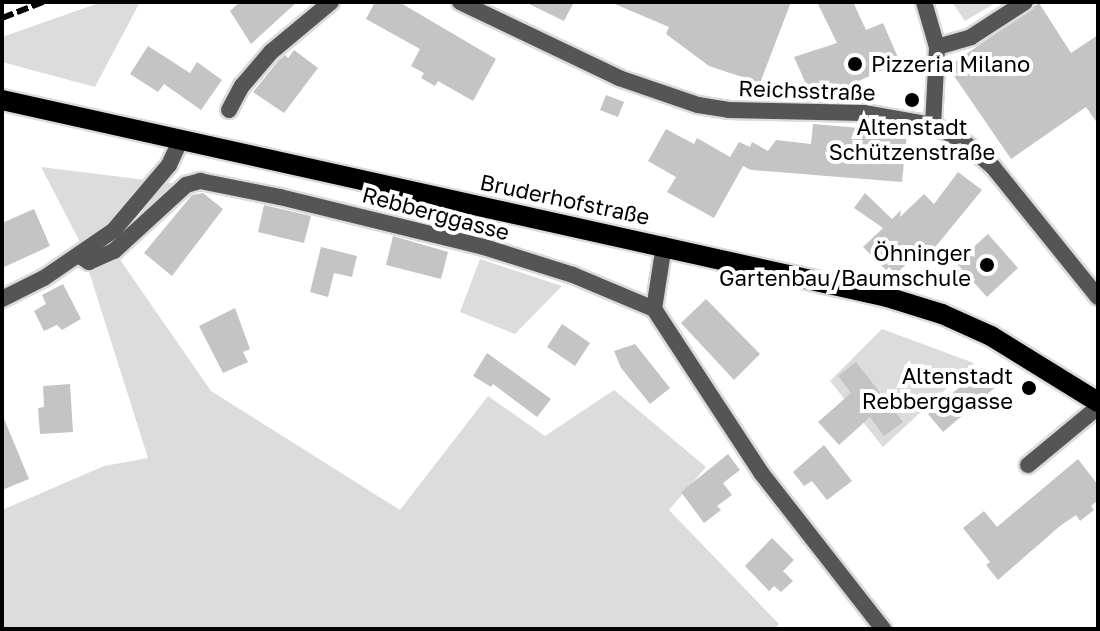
<!DOCTYPE html>
<html>
<head>
<meta charset="utf-8">
<style>
  body { margin:0 }
  #map { position:relative; width:1100px; height:631px; overflow:hidden; background:#fff; font-family:"Golos Text",sans-serif }
  div>[style] { position:absolute }
  .green>* { inset:0; background:#dcdcdc }
  .building>* { inset:0; background:#c4c4c4 }
  .roads { filter:drop-shadow(2px 0 #dbdbdb) drop-shadow(-2px 0 #dbdbdb) drop-shadow(0 2px #dbdbdb) drop-shadow(0 -2px #dbdbdb) }
  .minor>* { height:16px; margin:-8px; padding:0 8px; transform-origin:8px; border-radius:8px; background:#555 }
  .primary>* { height:20px; margin:-10px; padding:0 10px; transform-origin:10px; border-radius:10px; background:#000 }
  .rail>* { height:6px; margin-top:-3px; transform-origin:0; background:repeating-linear-gradient(90deg,#000 0 12px,transparent 0 16px) }
  .dots>* { width:22px; height:22px; translate:-50% -50%; box-sizing:border-box; border:4px solid #fff; border-radius:50% }
  span { translate:-50% -50%; white-space:nowrap; text-align:center; line-height:1.15; -webkit-text-stroke:8px #fff; paint-order:stroke }
  .poi-label { font-size:22px; color:#000 }
  .left { translate:0 -50%; text-align:left }
  .right { translate:-100% -50%; text-align:right }
  .street-label { font-size:22px; color:#000 }
  .frame { position:absolute; inset:0; border:4px solid #000; pointer-events:none }
</style>
</head>
<body>
<div id="map">
  <div class="green">
    <i style="clip-path:polygon(102px 2px,140px 2px,95px 87px,2px 62px,2px 37px)"></i>
    <i style="clip-path:polygon(952px 2px,997px 2px,965px 21px)"></i>
    <i style="clip-path:polygon(41px 167px,186px 185px,114px 251px,211px 391px,400px 510px,488px 396px,545px 436px,614px 390px,706px 467px,669px 510px,779px 624px,774px 629px,2px 629px,2px 510px,104px 466px,148px 458px,79px 240px)"></i>
    <i style="clip-path:polygon(480px 259px,562px 286px,515px 334px,460px 312px)"></i>
    <i style="clip-path:polygon(882px 329px,974px 363px,883px 447px,830px 381px)"></i>
  </div>
  <div class="building">
    <i style="clip-path:polygon(240px 2px,297px 2px,251px 44px,230px 11px)"></i>
    <i style="clip-path:polygon(375px 2px,399px 2px,496px 59px,473px 101px,438px 81px,435px 86px,421px 78px,424px 73px,411px 66px,420px 49px,366px 19px)"></i>
    <i style="clip-path:polygon(525px 2px,574px 2px,564px 21px)"></i>
    <i style="clip-path:polygon(610px 2px,791px 2px,760px 83px,709px 66px,666px 34px,669px 27px)"></i>
    <i style="clip-path:polygon(817px 2px,853px 2px,866px 30px,883px 23px,900px 62px,835px 92px,810px 93px,794px 57px,837px 43px)"></i>
    <i style="clip-path:polygon(1039px 3px,1071px 53px,1098px 35px,1098px 124px,1086px 107px,1011px 159px,948px 67px)"></i>
    <i style="clip-path:polygon(148px 46px,190px 73px,197px 62px,222px 80px,201px 110px,164px 84px,158px 92px,130px 74px)"></i>
    <i style="clip-path:polygon(294px 50px,318px 68px,284px 113px,253px 92px,279px 60px,285px 55px,288px 58px)"></i>
    <i style="clip-path:polygon(606px 95px,624px 102px,618px 117px,600px 110px)"></i>
    <i style="clip-path:polygon(813px 124px,907px 132px,902px 182px,751px 170px,743px 166px,714px 218px,667px 192px,676px 177px,648px 161px,666px 129px,694px 144px,697px 138px,730px 157px,739px 142px,750px 147px,752px 142px,768px 151px,776px 140px,811px 144px)"></i>
    <i style="clip-path:polygon(958px 172px,982px 190px,923px 262px,916px 255px,896px 274px,889px 267px,886px 270px,863px 247px,883px 228px,854px 208px,865px 193px,892px 219px,901px 210px,900px 217px,924px 194px,934px 204px)"></i>
    <i style="clip-path:polygon(203px 193px,223px 209px,172px 276px,144px 253px,192px 195px)"></i>
    <i style="clip-path:polygon(264px 205px,311px 216px,304px 243px,258px 232px)"></i>
    <i style="clip-path:polygon(34px 209px,50px 246px,2px 268px,2px 223px)"></i>
    <i style="clip-path:polygon(988px 234px,1018px 268px,987px 297px,956px 263px)"></i>
    <i style="clip-path:polygon(393px 236px,448px 252px,441px 279px,386px 265px)"></i>
    <i style="clip-path:polygon(321px 247px,357px 256px,352px 277px,334px 273px,328px 297px,310px 292px)"></i>
    <i style="clip-path:polygon(63px 284px,81px 319px,62px 330px,57px 325px,44px 331px,34px 311px,46px 304px,42px 295px)"></i>
    <i style="clip-path:polygon(706px 299px,760px 354px,734px 380px,681px 323px)"></i>
    <i style="clip-path:polygon(235px 308px,250px 349px,243px 352px,248px 362px,223px 373px,199px 326px)"></i>
    <i style="clip-path:polygon(562px 324px,590px 343px,575px 366px,547px 347px)"></i>
    <i style="clip-path:polygon(635px 344px,670px 388px,650px 404px,621px 368px,614px 351px)"></i>
    <i style="clip-path:polygon(487px 353px,551px 399px,537px 417px,493px 384px,491px 387px,473px 376px)"></i>
    <i style="clip-path:polygon(856px 362px,903px 422px,884px 436px,870px 417px,839px 445px,818px 422px,851px 393px,838px 376px)"></i>
    <i style="clip-path:polygon(982px 368px,1005px 379px,943px 432px,928px 414px)"></i>
    <i style="clip-path:polygon(70px 384px,73px 432px,40px 434px,38px 408px,44px 407px,43px 386px)"></i>
    <i style="clip-path:polygon(2px 414px,29px 479px,2px 490px)"></i>
    <i style="clip-path:polygon(824px 445px,852px 481px,827px 500px,812px 481px,804px 486px,793px 472px)"></i>
    <i style="clip-path:polygon(728px 454px,740px 470px,723px 483px,732px 495px,717px 506px,721px 510px,704px 523px,681px 492px)"></i>
    <i style="clip-path:polygon(1078px 459px,1098px 485px,1098px 500px,1091px 506px,1094px 510px,1080px 521px,1076px 515px,1060px 526px,998px 580px,986px 565px,990px 562px,963px 528px,984px 511px,997px 527px)"></i>
    <i style="clip-path:polygon(772px 538px,794px 560px,783px 571px,793px 581px,781px 592px,774px 586px,769px 591px,745px 566px)"></i>
  </div>
  <div class="roads">
    <div class="minor">
      <i style="left:460px;top:2px;width:176px;rotate:25.5deg"></i>
      <i style="left:619px;top:78px;width:83px;rotate:18.9deg"></i>
      <i style="left:698px;top:105px;width:31px;rotate:9deg"></i>
      <i style="left:729px;top:110px;width:135px;rotate:1.3deg"></i>
      <i style="left:864px;top:113px;width:70px;rotate:9.9deg"></i>
      <i style="left:933px;top:125px;width:34px;rotate:28deg"></i>
      <i style="left:963px;top:141px;width:40px;rotate:41deg"></i>
      <i style="left:993px;top:167px;width:167px;rotate:51.1deg"></i>
      <i style="left:924px;top:2px;width:47px;rotate:73.9deg"></i>
      <i style="left:937px;top:47px;width:78px;rotate:92.9deg"></i>
      <i style="left:937px;top:47px;width:35px;rotate:-16deg"></i>
      <i style="left:971px;top:37px;width:64px;rotate:-32.9deg"></i>
      <i style="left:229px;top:110px;width:27px;rotate:-62deg"></i>
      <i style="left:242px;top:86px;width:45px;rotate:-49.5deg"></i>
      <i style="left:271px;top:52px;width:78px;rotate:-39.8deg"></i>
      <i style="left:80px;top:256px;width:11px;rotate:34deg"></i>
      <i style="left:89px;top:262px;width:27px;rotate:-24deg"></i>
      <i style="left:114px;top:251px;width:98px;rotate:-42.5deg"></i>
      <i style="left:186px;top:185px;width:15px;rotate:-16deg"></i>
      <i style="left:200px;top:181px;width:82px;rotate:11.3deg"></i>
      <i style="left:280px;top:197px;width:210px;rotate:13.8deg"></i>
      <i style="left:484px;top:247px;width:93px;rotate:17.5deg"></i>
      <i style="left:573px;top:275px;width:88px;rotate:22.8deg"></i>
      <i style="left:654px;top:309px;width:197px;rotate:56.8deg"></i>
      <i style="left:762px;top:474px;width:197px;rotate:52deg"></i>
      <i style="left:2px;top:299px;width:47px;rotate:-26.6deg"></i>
      <i style="left:44px;top:278px;width:85px;rotate:-34.4deg"></i>
      <i style="left:114px;top:230px;width:85px;rotate:-49.8deg"></i>
      <i style="left:169px;top:165px;width:26px;rotate:-65deg"></i>
      <i style="left:654px;top:309px;width:65px;rotate:-81.1deg"></i>
      <i style="left:1028px;top:465px;width:91px;rotate:-39.6deg"></i>
    </div>
    <div class="primary">
      <i style="left:2px;top:100px;width:907px;rotate:12.55deg"></i>
      <i style="left:887px;top:297px;width:58px;rotate:17.2deg"></i>
      <i style="left:942px;top:314px;width:54px;rotate:24.2deg"></i>
      <i style="left:991px;top:336px;width:126px;rotate:31.7deg"></i>
    </div>
  </div>
  <div class="rail">
    <i style="left:2px;top:18px;width:44px;rotate:-21.3deg"></i>
  </div>
  <div class="dots">
    <i style="left:855px;top:64px;background:#000"></i>
    <i style="left:912px;top:100px;background:#000"></i>
    <i style="left:987px;top:265px;background:#000"></i>
    <i style="left:1029px;top:388px;background:#000"></i>
  </div>
  <div class="poi-label">
    <span class="left" style="left:871px;top:64px">Pizzeria Milano</span>
    <span style="left:912px;top:139px">Altenstadt<br>Schützenstraße</span>
    <span class="right" style="left:971px;top:265px">Öhninger<br>Gartenbau/Baumschule</span>
    <span class="right" style="left:1013px;top:388px">Altenstadt<br>Rebberggasse</span>
  </div>
  <div class="street-label">
    <span style="left:807px;top:90px;rotate:2deg">Reichsstraße</span>
    <span style="left:565px;top:199px;rotate:12deg">Bruderhofstraße</span>
    <span style="left:436px;top:213px;rotate:15deg">Rebberggasse</span>
  </div>
  <div class="frame"></div>
</div>
</body>
</html>
